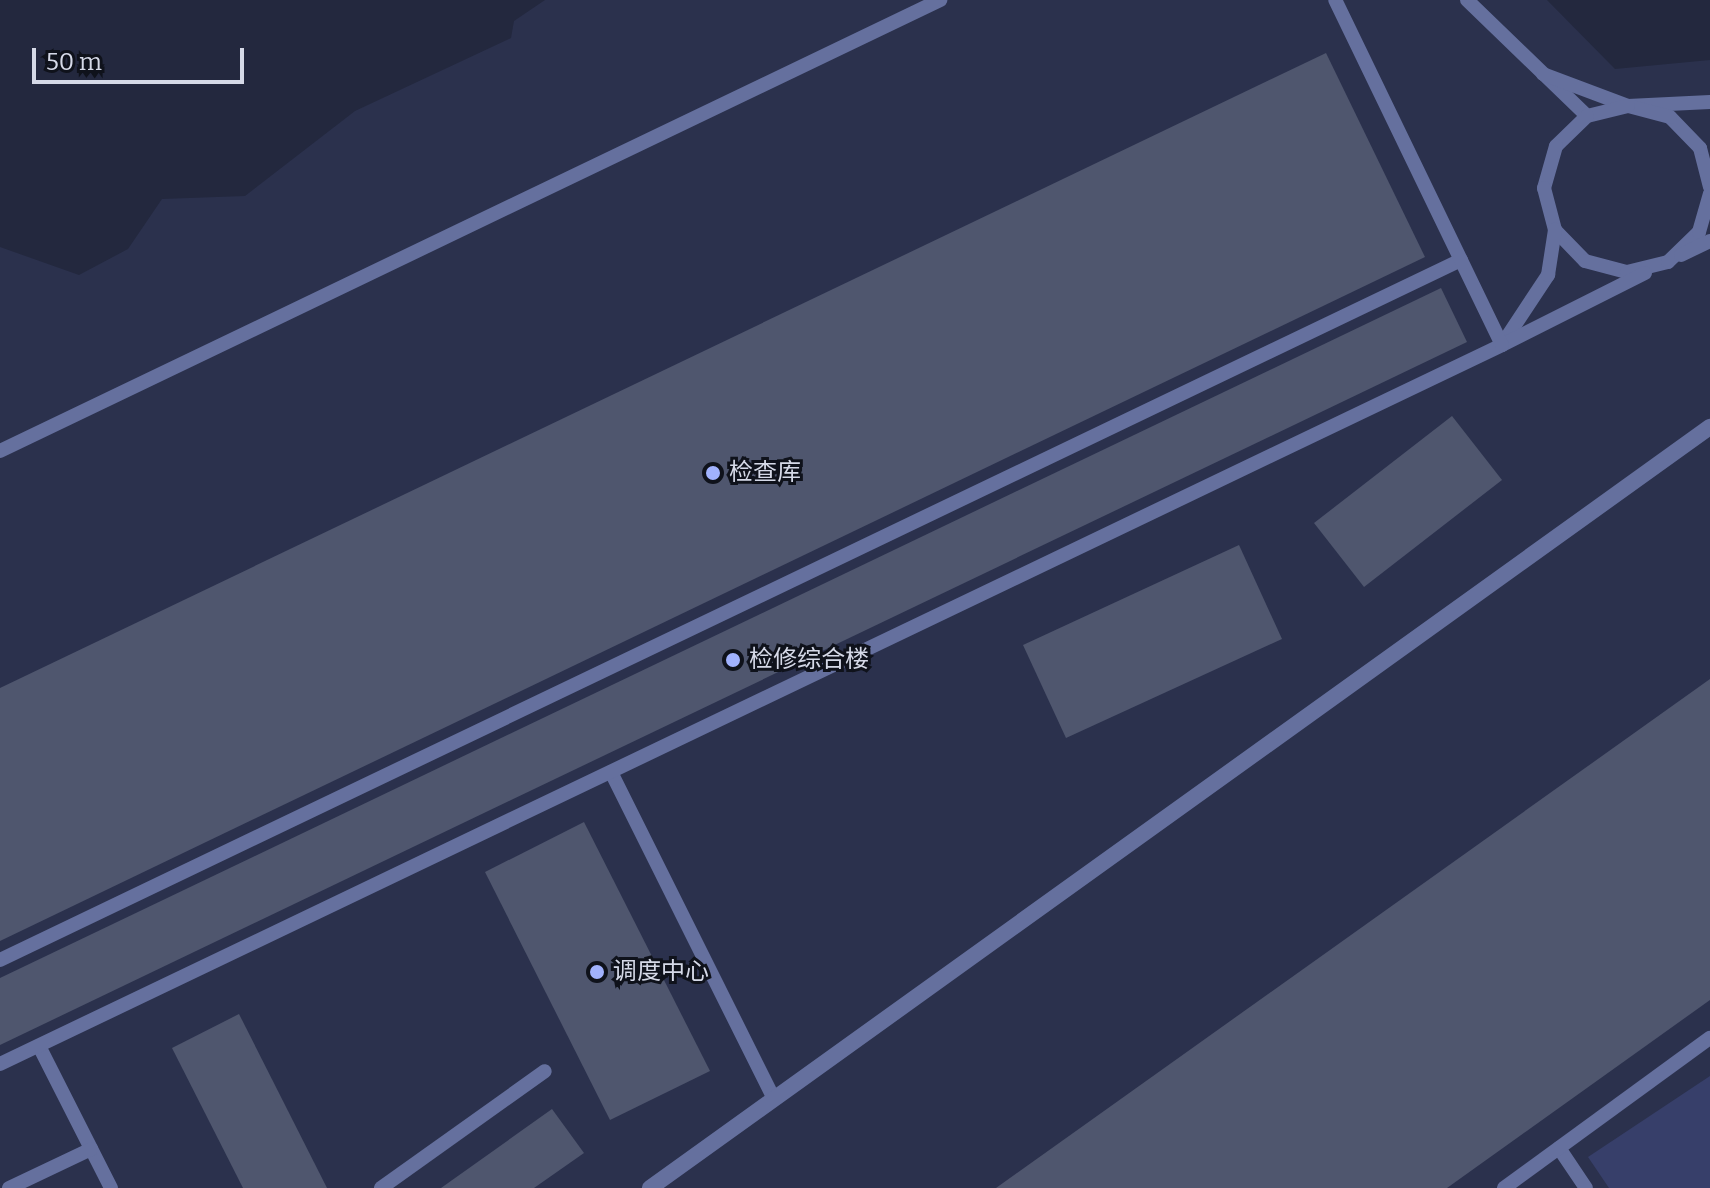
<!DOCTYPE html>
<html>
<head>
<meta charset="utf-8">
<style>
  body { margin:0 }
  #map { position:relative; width:1710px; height:1188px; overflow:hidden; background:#23283e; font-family:Bitter,"Noto Sans SC",serif }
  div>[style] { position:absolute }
  .built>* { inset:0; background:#2b314d }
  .green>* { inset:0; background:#373f6a }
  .building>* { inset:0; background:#4f566e }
  .service>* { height:14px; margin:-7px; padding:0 7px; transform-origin:7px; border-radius:7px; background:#65709e }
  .minor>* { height:16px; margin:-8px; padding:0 8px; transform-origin:8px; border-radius:8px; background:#65709e }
  .dots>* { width:22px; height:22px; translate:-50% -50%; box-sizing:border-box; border:4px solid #0f121b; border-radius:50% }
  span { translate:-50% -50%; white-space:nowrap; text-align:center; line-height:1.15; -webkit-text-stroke:6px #0f121b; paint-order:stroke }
  .poi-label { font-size:24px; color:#d5d9e7 }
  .left { translate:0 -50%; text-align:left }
  .scale { position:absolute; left:32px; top:48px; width:212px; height:36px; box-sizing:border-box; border:4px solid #d5d9e7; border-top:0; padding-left:10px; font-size:24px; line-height:28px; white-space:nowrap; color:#d5d9e7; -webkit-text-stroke:6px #0f121b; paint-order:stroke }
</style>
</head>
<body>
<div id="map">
  <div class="built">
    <i style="clip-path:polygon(545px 0,1547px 0,1615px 69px,1710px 60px,1710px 1188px,0 1188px,0 247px,79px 275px,128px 249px,162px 199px,245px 196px,355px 111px,511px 38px,514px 21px)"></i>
  </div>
  <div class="green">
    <i style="clip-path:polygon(1710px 1076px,1710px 1188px,1609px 1188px,1588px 1157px)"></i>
  </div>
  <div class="building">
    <i style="clip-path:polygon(1326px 53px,1425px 257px,0 941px,0 688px)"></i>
    <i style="clip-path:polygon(1441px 288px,1467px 342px,0 1045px,0 978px)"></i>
    <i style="clip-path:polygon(1452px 416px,1502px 480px,1364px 587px,1314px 523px)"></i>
    <i style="clip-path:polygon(1239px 545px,1282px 639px,1066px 738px,1023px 645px)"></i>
    <i style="clip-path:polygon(1710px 679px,1710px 1000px,1447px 1188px,996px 1188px)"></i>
    <i style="clip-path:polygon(584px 822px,710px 1071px,610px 1120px,485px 872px)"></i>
    <i style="clip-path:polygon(239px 1014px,327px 1188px,243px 1188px,172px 1048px)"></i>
    <i style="clip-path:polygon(552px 1109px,584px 1153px,534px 1188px,441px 1188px)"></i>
  </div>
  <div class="service">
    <i style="left:1467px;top:0;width:167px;rotate:44deg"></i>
    <i style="left:1543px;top:74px;width:91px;rotate:20.6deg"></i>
    <i style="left:1628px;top:106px;width:82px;rotate:-2.8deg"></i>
    <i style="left:1710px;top:187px;width:40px;rotate:-104.4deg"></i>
    <i style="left:1700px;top:148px;width:43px;rotate:-134.1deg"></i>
    <i style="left:1670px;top:117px;width:43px;rotate:-165.3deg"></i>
    <i style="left:1628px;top:106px;width:42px;rotate:166.3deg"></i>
    <i style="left:1587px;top:116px;width:43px;rotate:135.9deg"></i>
    <i style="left:1556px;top:146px;width:44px;rotate:105.9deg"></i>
    <i style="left:1544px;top:188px;width:43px;rotate:75.3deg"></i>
    <i style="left:1555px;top:230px;width:43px;rotate:45.9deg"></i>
    <i style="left:1585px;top:261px;width:43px;rotate:14.7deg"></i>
    <i style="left:1627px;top:272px;width:42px;rotate:-13.7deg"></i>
    <i style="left:1668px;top:262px;width:43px;rotate:-44.1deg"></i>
    <i style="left:1699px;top:232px;width:40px;rotate:-74deg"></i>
    <i style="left:1681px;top:255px;width:32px;rotate:-26deg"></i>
    <i style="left:1503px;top:343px;width:82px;rotate:-56.5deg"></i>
    <i style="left:1548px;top:275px;width:46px;rotate:-81.2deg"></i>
    <i style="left:1502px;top:345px;width:160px;rotate:-26.7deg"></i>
    <i style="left:0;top:451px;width:1043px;rotate:-25.63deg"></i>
    <i style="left:611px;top:772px;width:365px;rotate:63.5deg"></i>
    <i style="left:0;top:960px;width:1620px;rotate:-25.6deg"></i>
    <i style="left:39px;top:1046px;width:159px;rotate:63.1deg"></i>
    <i style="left:0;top:1064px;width:1665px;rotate:-25.58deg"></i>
    <i style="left:1502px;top:345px;width:383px;rotate:-115.8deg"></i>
    <i style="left:1559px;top:1148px;width:48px;rotate:56deg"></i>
    <i style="left:9px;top:1188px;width:91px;rotate:-25.4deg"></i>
    <i style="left:381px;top:1188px;width:201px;rotate:-35.5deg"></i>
    <i style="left:1504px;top:1188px;width:255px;rotate:-36.1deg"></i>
  </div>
  <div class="minor">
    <i style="left:650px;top:1188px;width:1305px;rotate:-35.68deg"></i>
  </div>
  <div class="dots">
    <i style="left:713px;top:473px;background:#a1b2fd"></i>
    <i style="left:733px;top:660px;background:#a1b2fd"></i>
    <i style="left:597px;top:972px;background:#a1b2fd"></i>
  </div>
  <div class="poi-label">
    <span class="left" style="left:729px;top:473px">检查库</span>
    <span class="left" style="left:749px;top:660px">检修综合楼</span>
    <span class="left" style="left:613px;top:972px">调度中心</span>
  </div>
  <div class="scale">50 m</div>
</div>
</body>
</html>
